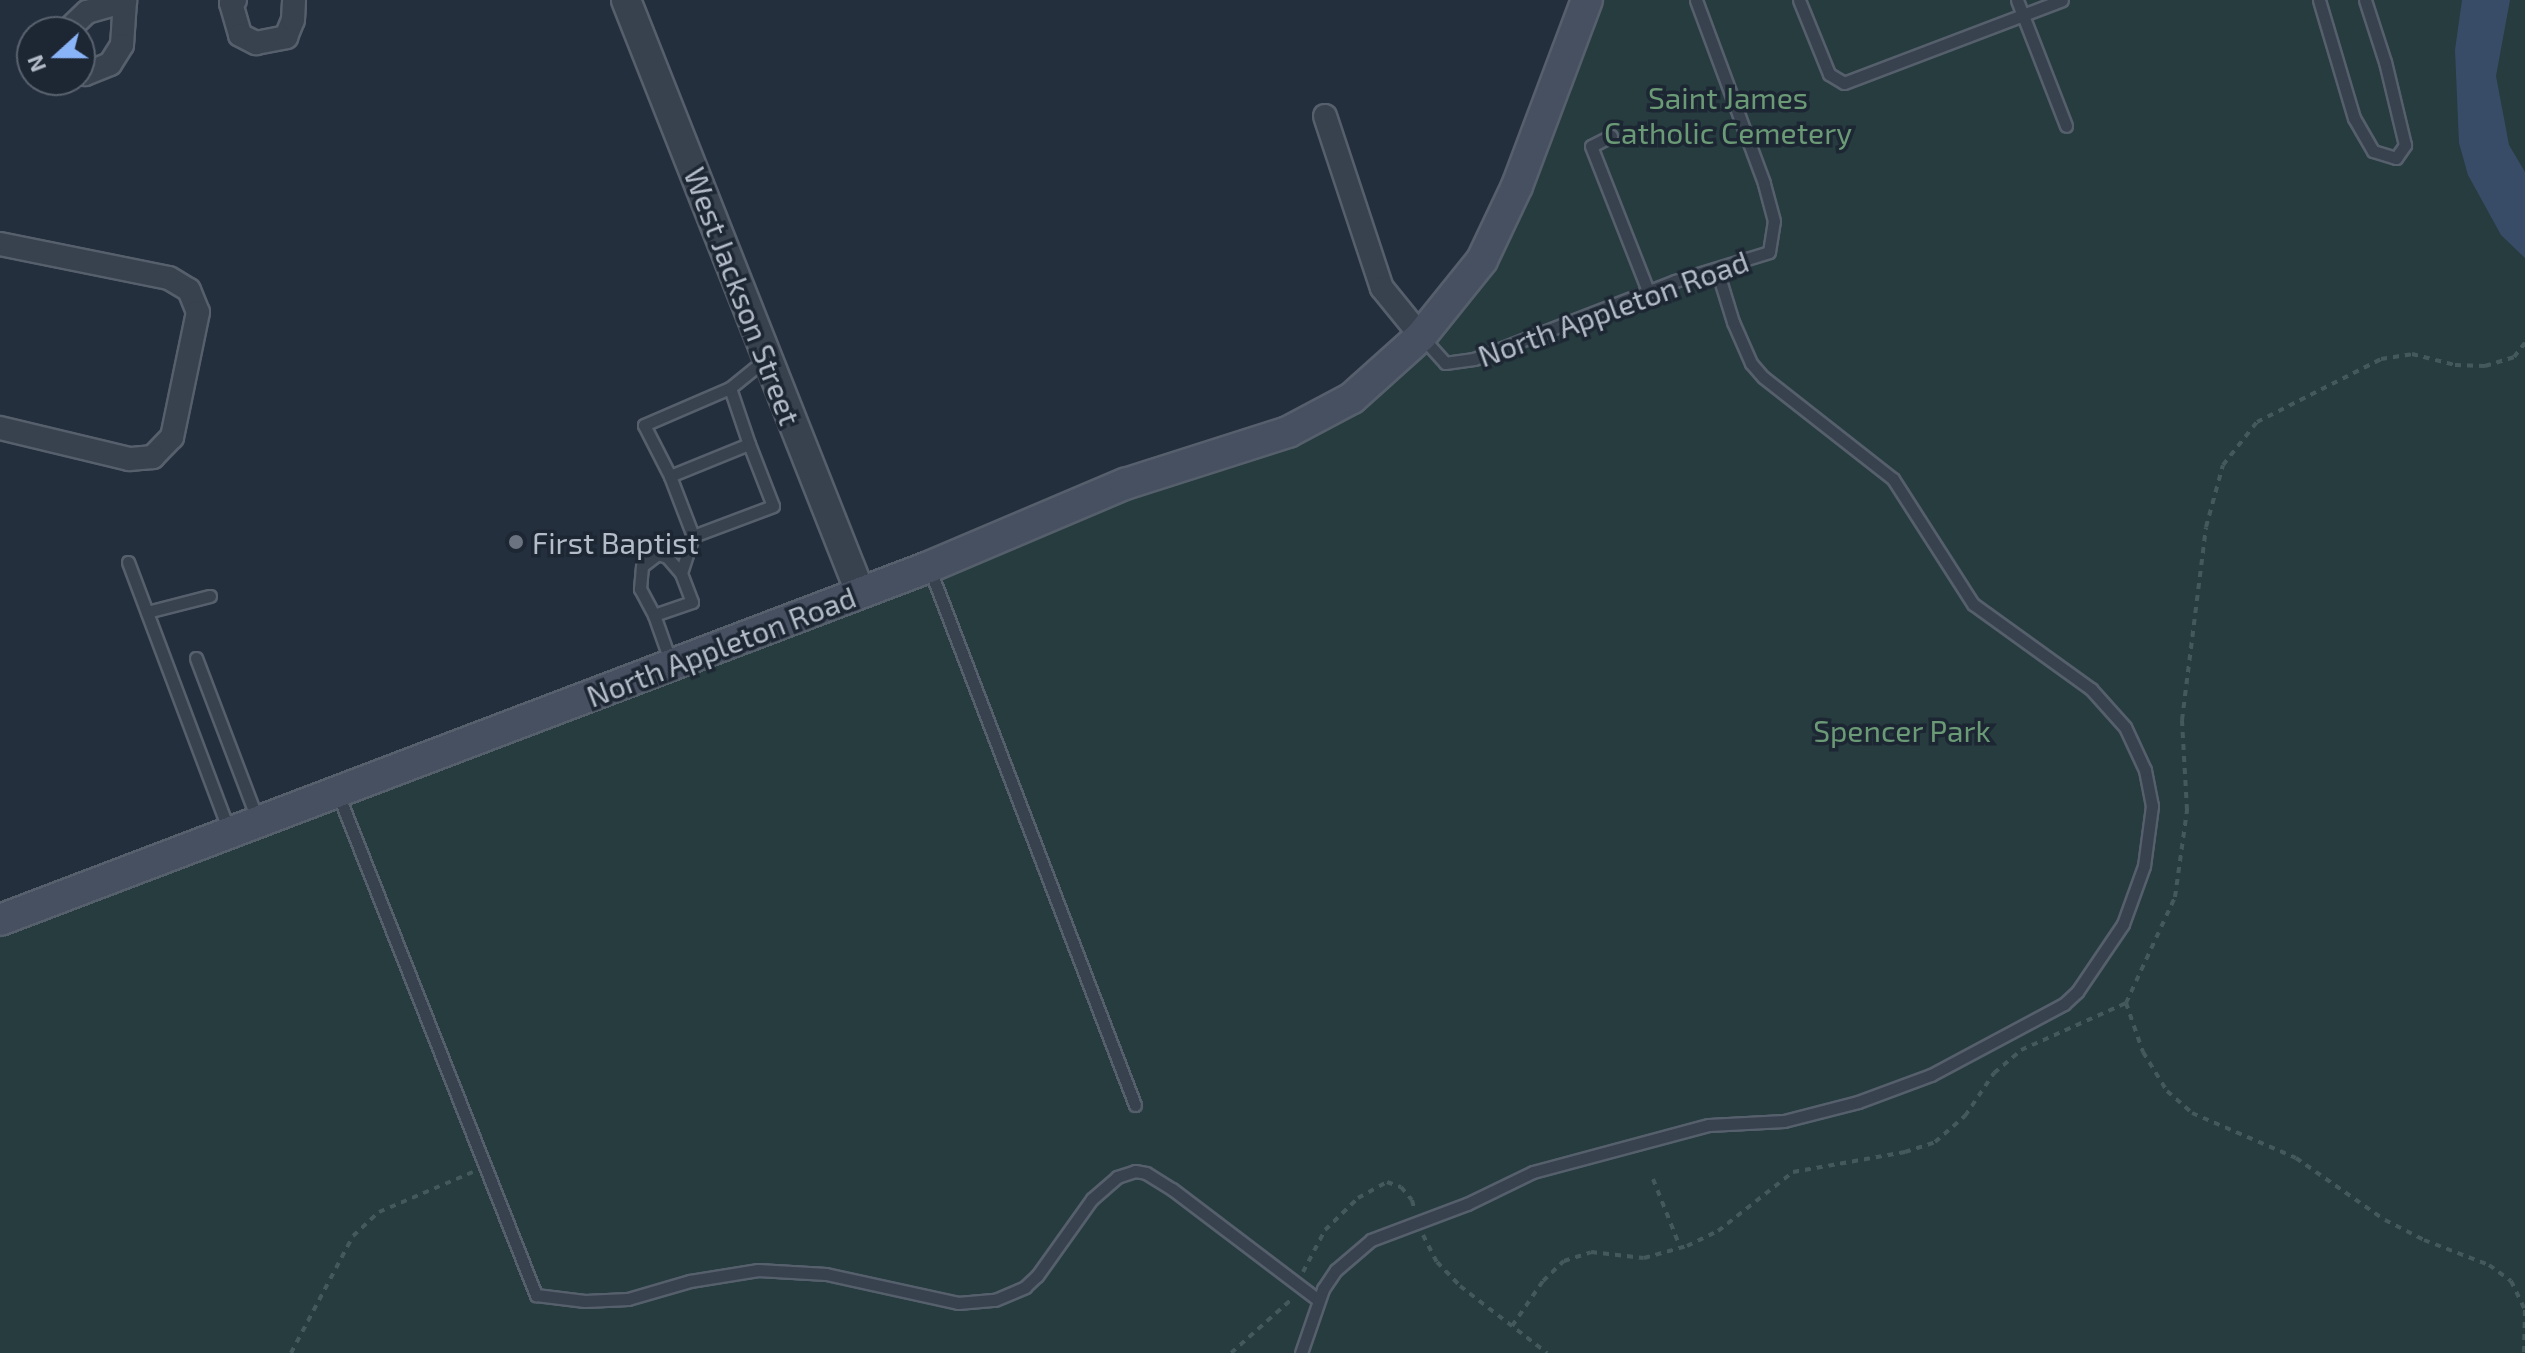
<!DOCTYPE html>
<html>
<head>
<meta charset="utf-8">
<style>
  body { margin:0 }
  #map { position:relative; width:2525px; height:1353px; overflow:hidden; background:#242f3e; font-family:"Exo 2",sans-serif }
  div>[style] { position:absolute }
  .green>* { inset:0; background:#263c3f }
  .water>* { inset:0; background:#394c67 }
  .path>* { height:4px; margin-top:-2px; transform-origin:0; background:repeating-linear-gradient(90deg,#44595c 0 6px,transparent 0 12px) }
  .roads { filter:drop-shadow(2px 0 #565f6c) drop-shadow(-2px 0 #565f6c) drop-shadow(0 2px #565f6c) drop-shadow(0 -2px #565f6c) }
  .service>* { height:11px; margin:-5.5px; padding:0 5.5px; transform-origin:5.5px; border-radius:5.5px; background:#38414e }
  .minor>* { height:22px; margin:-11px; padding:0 11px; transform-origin:11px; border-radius:11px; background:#38414e }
  .tertiary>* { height:28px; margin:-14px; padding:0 14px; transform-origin:14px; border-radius:14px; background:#38414e }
  .secondary>* { height:30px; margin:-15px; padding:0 15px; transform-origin:15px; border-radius:15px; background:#465061 }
  .dots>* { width:22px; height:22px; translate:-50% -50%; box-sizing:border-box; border:4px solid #1d2633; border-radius:50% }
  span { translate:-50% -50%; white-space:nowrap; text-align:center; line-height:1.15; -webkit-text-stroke:7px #1d2633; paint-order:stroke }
  .park-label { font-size:30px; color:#6b9a76 }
  .street-label { font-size:30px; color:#b4bcc9 }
  .poi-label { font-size:30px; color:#b4bcc9 }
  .left { translate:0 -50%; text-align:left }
  .north { position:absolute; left:16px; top:16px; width:80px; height:80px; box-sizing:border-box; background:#1d2633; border:2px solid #59626f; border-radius:50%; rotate:249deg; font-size:22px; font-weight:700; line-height:32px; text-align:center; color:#b4bcc9 }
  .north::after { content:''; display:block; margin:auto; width:28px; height:36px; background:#8ab4f8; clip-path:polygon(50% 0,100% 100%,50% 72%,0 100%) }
</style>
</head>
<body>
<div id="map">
  <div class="green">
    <i style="clip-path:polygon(1601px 0,2525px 0,2525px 1353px,0 1353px,0 920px,1288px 432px,1421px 336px)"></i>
  </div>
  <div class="water">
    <i style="clip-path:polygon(2462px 0,2510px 0,2496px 76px,2509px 145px,2525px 172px,2525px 258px,2501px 235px,2468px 175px,2459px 143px,2455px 50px)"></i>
  </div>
  <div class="path">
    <i style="left:2126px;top:1003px;width:52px;rotate:70.9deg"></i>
    <i style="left:2143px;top:1052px;width:46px;rotate:58.4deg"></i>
    <i style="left:2167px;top:1091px;width:33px;rotate:41deg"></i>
    <i style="left:2192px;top:1113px;width:113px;rotate:23.4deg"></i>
    <i style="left:2296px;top:1158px;width:108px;rotate:34.9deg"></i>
    <i style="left:2385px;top:1220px;width:44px;rotate:27.1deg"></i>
    <i style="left:2424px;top:1240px;width:70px;rotate:21deg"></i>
    <i style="left:2489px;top:1265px;width:27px;rotate:36deg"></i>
    <i style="left:2511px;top:1281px;width:32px;rotate:64deg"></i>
    <i style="left:2525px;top:1310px;width:43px;rotate:91.3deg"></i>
    <i style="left:1653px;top:1179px;width:73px;rotate:68.3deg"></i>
    <i style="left:1423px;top:1235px;width:30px;rotate:63deg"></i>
    <i style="left:1437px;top:1262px;width:33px;rotate:46deg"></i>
    <i style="left:1460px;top:1286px;width:110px;rotate:37.6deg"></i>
    <i style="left:1303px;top:1272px;width:47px;rotate:-62.4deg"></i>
    <i style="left:1325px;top:1230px;width:46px;rotate:-44.1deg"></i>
    <i style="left:1358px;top:1198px;width:33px;rotate:-29deg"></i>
    <i style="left:1387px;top:1182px;width:15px;rotate:20deg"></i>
    <i style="left:1401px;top:1187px;width:17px;rotate:50deg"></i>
    <i style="left:1412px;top:1200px;width:8px;rotate:76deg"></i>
    <i style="left:1512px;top:1326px;width:55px;rotate:-55.4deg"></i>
    <i style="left:1543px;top:1281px;width:29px;rotate:-44deg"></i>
    <i style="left:1564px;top:1261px;width:28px;rotate:-18deg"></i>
    <i style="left:1591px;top:1252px;width:53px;rotate:6.5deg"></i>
    <i style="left:1644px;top:1258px;width:45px;rotate:-15.6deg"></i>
    <i style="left:1687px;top:1246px;width:34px;rotate:-26deg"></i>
    <i style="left:1718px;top:1231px;width:95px;rotate:-38.2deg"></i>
    <i style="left:1793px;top:1172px;width:114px;rotate:-10.1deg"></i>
    <i style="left:1905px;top:1152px;width:32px;rotate:-18deg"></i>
    <i style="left:1935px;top:1142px;width:40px;rotate:-41deg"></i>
    <i style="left:1965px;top:1116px;width:52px;rotate:-56deg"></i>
    <i style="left:1994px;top:1073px;width:35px;rotate:-40deg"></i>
    <i style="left:2021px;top:1050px;width:115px;rotate:-24.1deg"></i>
    <i style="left:2126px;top:1003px;width:117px;rotate:-65.2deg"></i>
    <i style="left:2175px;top:897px;width:88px;rotate:-82.1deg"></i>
    <i style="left:2187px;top:810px;width:90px;rotate:-93.2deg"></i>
    <i style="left:2182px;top:720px;width:194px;rotate:-82.9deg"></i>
    <i style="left:2206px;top:527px;width:64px;rotate:-74.7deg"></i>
    <i style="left:2223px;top:465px;width:55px;rotate:-51.7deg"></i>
    <i style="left:2257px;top:422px;width:139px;rotate:-26.9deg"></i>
    <i style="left:2381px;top:359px;width:31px;rotate:-9deg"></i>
    <i style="left:2412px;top:354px;width:44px;rotate:14.3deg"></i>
    <i style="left:2455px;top:365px;width:30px;rotate:2deg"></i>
    <i style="left:2485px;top:366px;width:30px;rotate:-17deg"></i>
    <i style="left:2514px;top:357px;width:18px;rotate:-52deg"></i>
    <i style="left:291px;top:1353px;width:132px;rotate:-62.1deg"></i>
    <i style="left:353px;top:1236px;width:35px;rotate:-43deg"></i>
    <i style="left:379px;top:1212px;width:102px;rotate:-23.1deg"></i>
    <i style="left:1231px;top:1353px;width:83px;rotate:-41.6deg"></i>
  </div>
  <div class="roads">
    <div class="service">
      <i style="left:1799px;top:0;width:80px;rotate:67.9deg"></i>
      <i style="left:1829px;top:74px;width:17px;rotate:31deg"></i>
      <i style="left:1844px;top:83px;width:233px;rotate:-20.8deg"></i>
      <i style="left:2017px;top:0;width:135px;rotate:68.7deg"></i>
      <i style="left:2319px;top:0;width:123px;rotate:73.5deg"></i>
      <i style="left:2354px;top:118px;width:38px;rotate:60deg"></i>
      <i style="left:2373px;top:151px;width:24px;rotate:17deg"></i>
      <i style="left:2396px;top:158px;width:16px;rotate:-55deg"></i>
      <i style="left:2405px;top:145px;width:85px;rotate:-103.5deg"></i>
      <i style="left:2385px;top:62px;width:65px;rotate:-107.9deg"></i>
      <i style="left:1611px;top:136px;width:22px;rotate:153deg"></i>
      <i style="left:1591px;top:146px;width:156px;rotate:68.5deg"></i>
      <i style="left:1421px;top:336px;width:36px;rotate:48deg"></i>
      <i style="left:1445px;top:363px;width:29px;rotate:-8deg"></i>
      <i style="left:1474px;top:359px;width:216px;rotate:-21.2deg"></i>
      <i style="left:1675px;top:281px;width:98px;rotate:-17.1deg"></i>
      <i style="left:1769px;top:252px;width:31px;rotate:-81deg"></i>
      <i style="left:1774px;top:221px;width:39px;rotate:-105deg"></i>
      <i style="left:1764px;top:183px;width:195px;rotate:-110.4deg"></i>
      <i style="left:730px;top:388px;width:59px;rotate:71.3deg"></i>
      <i style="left:670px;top:476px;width:85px;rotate:-22.1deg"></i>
      <i style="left:749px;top:444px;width:66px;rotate:68.8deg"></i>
      <i style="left:773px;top:506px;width:85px;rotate:159.4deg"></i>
      <i style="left:128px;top:562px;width:290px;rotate:69.4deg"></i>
      <i style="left:929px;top:567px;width:576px;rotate:69.05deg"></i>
      <i style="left:147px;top:612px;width:65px;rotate:-14.3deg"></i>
      <i style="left:654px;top:615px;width:30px;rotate:-118deg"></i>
      <i style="left:640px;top:589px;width:23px;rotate:-85deg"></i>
      <i style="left:642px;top:566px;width:20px;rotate:-37deg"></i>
      <i style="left:658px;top:554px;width:9px;rotate:18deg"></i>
      <i style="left:667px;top:557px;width:21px;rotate:49deg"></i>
      <i style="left:196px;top:658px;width:172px;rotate:69.2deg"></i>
      <i style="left:671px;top:663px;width:51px;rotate:-109.5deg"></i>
      <i style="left:654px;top:615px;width:40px;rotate:-18.9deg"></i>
      <i style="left:692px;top:602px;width:31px;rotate:-111deg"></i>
      <i style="left:681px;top:573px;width:39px;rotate:-72deg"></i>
      <i style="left:693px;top:536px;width:64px;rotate:-111deg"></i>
      <i style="left:670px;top:476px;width:57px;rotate:-117deg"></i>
      <i style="left:644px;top:425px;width:94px;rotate:-23.3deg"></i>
      <i style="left:730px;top:388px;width:48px;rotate:-39deg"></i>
      <i style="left:338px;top:794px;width:539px;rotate:68.44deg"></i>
      <i style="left:536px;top:1295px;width:49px;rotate:7deg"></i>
      <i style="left:585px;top:1301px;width:43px;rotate:-2.7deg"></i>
      <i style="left:628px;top:1299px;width:65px;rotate:-16.2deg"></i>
      <i style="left:690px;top:1281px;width:69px;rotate:-9.2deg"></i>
      <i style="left:758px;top:1270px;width:68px;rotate:3.4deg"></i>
      <i style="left:826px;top:1274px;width:135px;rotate:12.4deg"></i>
      <i style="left:958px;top:1303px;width:37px;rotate:-5deg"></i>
      <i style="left:995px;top:1300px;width:33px;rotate:-23deg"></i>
      <i style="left:1025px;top:1287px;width:16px;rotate:-43deg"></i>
      <i style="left:1037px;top:1276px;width:95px;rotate:-54.5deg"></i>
      <i style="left:1092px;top:1199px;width:33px;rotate:-41deg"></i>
      <i style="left:1117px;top:1177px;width:19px;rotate:-18deg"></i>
      <i style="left:1135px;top:1171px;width:11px;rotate:10deg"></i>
      <i style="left:1146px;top:1173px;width:31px;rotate:32deg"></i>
      <i style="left:1172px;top:1189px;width:183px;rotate:37.2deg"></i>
      <i style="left:1301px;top:1353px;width:68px;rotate:-71deg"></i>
      <i style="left:1323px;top:1289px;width:23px;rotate:-56deg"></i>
      <i style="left:1336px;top:1270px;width:46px;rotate:-40.6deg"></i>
      <i style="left:1371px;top:1240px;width:103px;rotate:-20.6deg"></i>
      <i style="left:1467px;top:1204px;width:73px;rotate:-25.9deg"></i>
      <i style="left:1533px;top:1172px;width:182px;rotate:-15deg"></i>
      <i style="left:1709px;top:1125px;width:75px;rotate:-3.1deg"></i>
      <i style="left:1784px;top:1121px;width:76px;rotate:-14.4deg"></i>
      <i style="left:1858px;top:1102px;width:78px;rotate:-20.3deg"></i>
      <i style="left:1931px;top:1075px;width:151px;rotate:-28.1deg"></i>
      <i style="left:2064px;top:1004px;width:18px;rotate:-43deg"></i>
      <i style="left:2077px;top:992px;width:82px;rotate:-55.9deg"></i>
      <i style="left:2123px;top:924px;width:62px;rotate:-70.1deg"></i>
      <i style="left:2144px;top:866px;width:61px;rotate:-82.4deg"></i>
      <i style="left:2152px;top:806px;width:37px;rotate:-101deg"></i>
      <i style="left:2145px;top:770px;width:47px;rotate:-114.9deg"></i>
      <i style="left:2125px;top:727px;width:51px;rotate:-131.8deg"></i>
      <i style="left:2091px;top:689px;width:145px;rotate:-144.2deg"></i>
      <i style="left:1973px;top:604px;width:148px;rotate:-122.6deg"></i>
      <i style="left:1893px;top:479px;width:165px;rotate:-141.9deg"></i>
      <i style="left:1763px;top:377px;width:18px;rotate:-131deg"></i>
      <i style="left:1751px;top:363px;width:45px;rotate:-113.7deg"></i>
      <i style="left:1733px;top:322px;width:54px;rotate:-107.1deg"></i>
    </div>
    <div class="minor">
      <i style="left:235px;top:0;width:5px;rotate:143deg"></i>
      <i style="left:231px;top:3px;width:33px;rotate:74deg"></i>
      <i style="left:240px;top:35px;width:18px;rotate:27deg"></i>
      <i style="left:256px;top:43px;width:31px;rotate:-11deg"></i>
      <i style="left:286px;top:37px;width:18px;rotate:-68deg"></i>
      <i style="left:293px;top:20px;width:20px;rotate:-87deg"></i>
      <i style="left:66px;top:32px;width:29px;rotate:-44deg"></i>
      <i style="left:87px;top:12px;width:40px;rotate:-16deg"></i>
      <i style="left:125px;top:1px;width:44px;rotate:93.9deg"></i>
      <i style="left:122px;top:45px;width:22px;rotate:122deg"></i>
      <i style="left:110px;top:64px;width:27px;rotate:158deg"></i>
      <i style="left:85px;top:74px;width:6px;rotate:-141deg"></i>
      <i style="left:1325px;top:116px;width:181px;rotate:71.7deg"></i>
      <i style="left:1382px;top:288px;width:62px;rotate:50.9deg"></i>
      <i style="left:0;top:244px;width:172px;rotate:11.4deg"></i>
      <i style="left:169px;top:278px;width:23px;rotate:31deg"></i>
      <i style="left:189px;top:290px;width:24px;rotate:68deg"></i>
      <i style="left:198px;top:312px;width:128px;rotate:101.7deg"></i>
      <i style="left:172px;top:437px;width:28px;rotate:134deg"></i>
      <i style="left:153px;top:457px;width:24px;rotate:175deg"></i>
      <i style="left:129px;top:459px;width:133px;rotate:-166.5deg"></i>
    </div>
    <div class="tertiary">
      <i style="left:626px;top:0;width:637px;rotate:68.43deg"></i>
    </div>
    <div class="secondary">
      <i style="left:0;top:920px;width:994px;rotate:-20.81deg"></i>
      <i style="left:929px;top:567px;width:213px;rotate:-23deg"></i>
      <i style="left:1125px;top:484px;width:171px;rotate:-17.7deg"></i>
      <i style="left:1288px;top:432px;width:72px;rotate:-28deg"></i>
      <i style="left:1352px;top:398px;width:93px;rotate:-41.9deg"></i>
      <i style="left:1421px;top:336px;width:97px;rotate:-51.2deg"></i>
      <i style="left:1482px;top:260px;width:82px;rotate:-64.7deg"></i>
      <i style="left:1517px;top:186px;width:199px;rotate:-69.4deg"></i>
    </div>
  </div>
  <div class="dots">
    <i style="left:516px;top:542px;background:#6b7280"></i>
  </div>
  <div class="park-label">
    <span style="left:1728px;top:114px">Saint James<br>Catholic Cemetery</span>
    <span style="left:1902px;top:730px">Spencer Park</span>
  </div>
  <div class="street-label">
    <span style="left:743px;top:296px;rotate:69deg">West Jackson Street</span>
    <span style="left:1613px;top:308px;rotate:-20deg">North Appleton Road</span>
    <span style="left:721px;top:646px;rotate:-21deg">North Appleton Road</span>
  </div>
  <div class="poi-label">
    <span class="left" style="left:532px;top:542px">First Baptist</span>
  </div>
  <div class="north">N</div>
</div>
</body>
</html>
